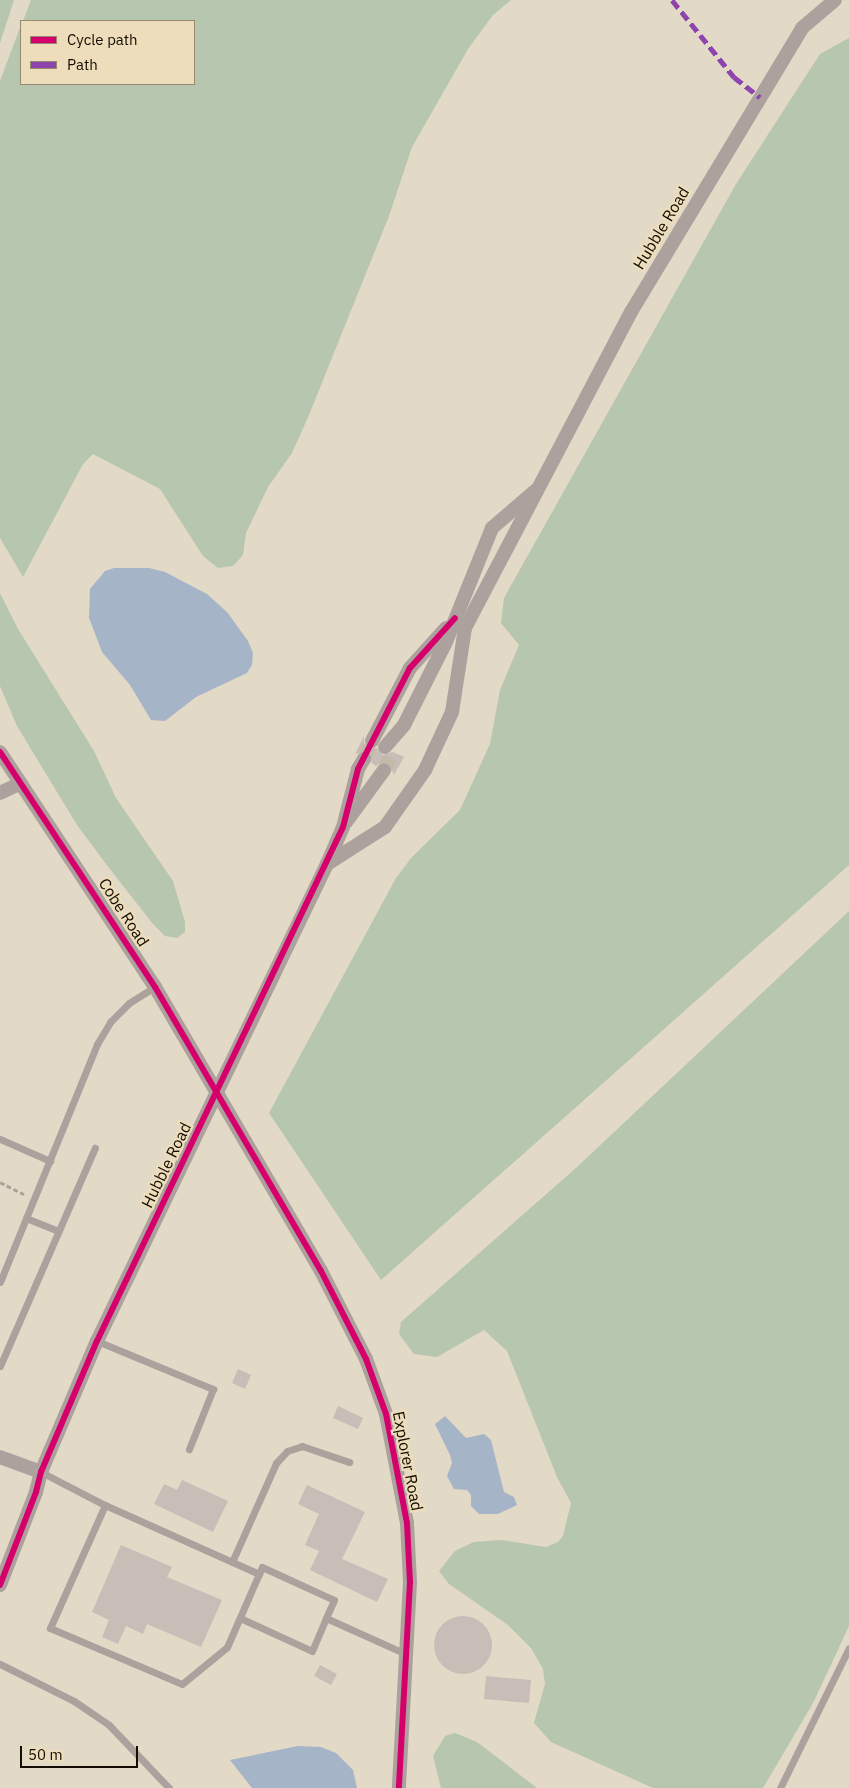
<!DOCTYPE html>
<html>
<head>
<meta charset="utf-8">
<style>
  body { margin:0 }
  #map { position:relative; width:849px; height:1788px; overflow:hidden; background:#e2d9c7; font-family:"IBM Plex Sans",sans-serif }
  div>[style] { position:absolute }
  .forest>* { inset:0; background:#b6c6af }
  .water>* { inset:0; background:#a6b4c7 }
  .building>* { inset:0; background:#c8bdb7 }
  .round { border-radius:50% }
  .street-tunnel>* { height:14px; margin-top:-7px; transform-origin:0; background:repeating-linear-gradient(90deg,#c3baaa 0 14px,transparent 0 21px) }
  .path>* { height:3px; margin-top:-1.5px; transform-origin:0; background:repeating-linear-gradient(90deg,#aca29c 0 5px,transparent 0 7.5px) }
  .lane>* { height:7px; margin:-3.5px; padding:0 3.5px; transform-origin:3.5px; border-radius:3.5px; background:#ada19e }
  .street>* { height:14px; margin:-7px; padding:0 7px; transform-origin:7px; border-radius:7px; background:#ada19e }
  .quiet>* { height:5px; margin-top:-2.5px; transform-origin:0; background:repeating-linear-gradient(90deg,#8e44ad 0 10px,transparent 0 15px) }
  .cycleway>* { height:6px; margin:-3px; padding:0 3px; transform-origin:3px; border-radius:3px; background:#d6006c }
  span { translate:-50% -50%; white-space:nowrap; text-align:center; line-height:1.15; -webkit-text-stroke:4.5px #edb; paint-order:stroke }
  .street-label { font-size:16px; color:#120c03 }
  .legend { position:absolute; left:20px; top:20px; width:175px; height:65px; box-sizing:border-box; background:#edb; border:1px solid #968971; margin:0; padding:6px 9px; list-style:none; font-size:15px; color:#120c03 }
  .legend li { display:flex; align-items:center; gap:10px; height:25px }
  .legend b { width:25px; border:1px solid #968971 }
  .scale { position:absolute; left:20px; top:1746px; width:118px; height:22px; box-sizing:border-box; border:2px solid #120c03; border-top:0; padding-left:6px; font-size:15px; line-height:18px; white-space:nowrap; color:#120c03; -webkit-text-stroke:4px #edb; paint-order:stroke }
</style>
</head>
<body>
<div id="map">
  <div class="forest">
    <i style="clip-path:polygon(0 0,14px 0,0 43px)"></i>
    <i style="clip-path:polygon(31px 0,511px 0,493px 15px,468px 49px,412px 147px,389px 216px,309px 415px,292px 453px,268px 487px,246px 533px,243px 555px,233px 566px,218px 568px,203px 556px,160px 489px,93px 454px,83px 464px,23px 577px,0 538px,0 81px,21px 25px,21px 84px,194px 84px,194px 21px,23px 21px)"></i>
    <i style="clip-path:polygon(849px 38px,849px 865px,381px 1280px,269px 1113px,396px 878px,412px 857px,460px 810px,490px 744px,500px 690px,519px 645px,501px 623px,504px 598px,736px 184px,820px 54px)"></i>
    <i style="clip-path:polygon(0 593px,18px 629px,94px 751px,116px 798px,173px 881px,185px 922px,185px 932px,177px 938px,165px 936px,153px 924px,106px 864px,77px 825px,17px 726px,0 686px)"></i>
    <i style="clip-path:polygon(849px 911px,849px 1626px,813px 1703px,763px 1788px,653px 1788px,551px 1742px,534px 1723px,545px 1684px,543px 1669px,531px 1648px,508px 1625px,449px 1584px,439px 1571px,455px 1551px,474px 1542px,502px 1540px,546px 1547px,558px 1542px,563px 1536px,571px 1503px,557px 1477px,507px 1351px,484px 1330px,437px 1357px,414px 1354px,399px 1334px,401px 1322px,576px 1168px)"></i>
    <i style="clip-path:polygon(455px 1733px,477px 1742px,537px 1788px,441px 1788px,433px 1756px,445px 1736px)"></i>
  </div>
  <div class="water">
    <i style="clip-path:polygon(114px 568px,149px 568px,165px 572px,207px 594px,227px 612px,248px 641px,253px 653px,252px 665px,247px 673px,196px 697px,165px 721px,151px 720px,130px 685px,102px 652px,89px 618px,90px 589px,105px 571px)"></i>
    <i style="clip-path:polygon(445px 1416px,466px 1438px,484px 1434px,491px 1440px,504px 1492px,514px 1497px,517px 1505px,498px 1514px,479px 1514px,471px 1506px,471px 1495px,467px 1490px,454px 1489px,447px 1476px,452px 1463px,450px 1455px,435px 1424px)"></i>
    <i style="clip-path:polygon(298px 1746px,321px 1747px,336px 1753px,353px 1770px,357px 1788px,252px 1788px,230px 1760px)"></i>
  </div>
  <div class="building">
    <i style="clip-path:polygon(364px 736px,364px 745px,368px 749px,377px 748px,383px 755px,393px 752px,404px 757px,394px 775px,389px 763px,381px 762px,376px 766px,372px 763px,368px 751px,355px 754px)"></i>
    <i style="clip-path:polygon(238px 1369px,251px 1375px,245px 1389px,232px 1383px)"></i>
    <i style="clip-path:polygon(338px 1406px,363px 1418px,358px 1429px,333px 1418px)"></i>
    <i style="clip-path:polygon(182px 1480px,228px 1501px,213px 1532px,154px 1504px,164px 1484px,177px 1490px)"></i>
    <i style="clip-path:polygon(307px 1485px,365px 1512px,342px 1559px,388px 1579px,377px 1602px,310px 1570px,319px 1551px,305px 1545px,319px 1514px,298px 1504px)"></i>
    <i style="clip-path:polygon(121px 1545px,172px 1567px,167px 1577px,222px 1600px,201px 1647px,147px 1624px,143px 1634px,126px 1626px,118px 1644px,102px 1637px,109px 1620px,92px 1612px)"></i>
    <i class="round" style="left:434px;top:1616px;width:58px;height:58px"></i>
    <i style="clip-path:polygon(320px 1665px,337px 1674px,331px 1685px,314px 1676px)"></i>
    <i style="clip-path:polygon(486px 1676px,531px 1680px,529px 1703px,484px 1699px)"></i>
  </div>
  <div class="street-tunnel">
    <i style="left:364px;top:759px;width:20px;rotate:-66deg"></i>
    <i style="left:384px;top:770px;width:20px;rotate:-63deg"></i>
  </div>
  <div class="path">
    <i style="left:0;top:1182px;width:27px;rotate:27deg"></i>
  </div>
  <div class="lane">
    <i style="left:0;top:1139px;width:55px;rotate:23.7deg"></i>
    <i style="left:26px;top:1218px;width:35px;rotate:22deg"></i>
    <i style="left:0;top:1282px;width:257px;rotate:-67.8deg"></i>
    <i style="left:97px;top:1044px;width:26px;rotate:-59deg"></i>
    <i style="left:110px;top:1022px;width:27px;rotate:-45deg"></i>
    <i style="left:129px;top:1003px;width:31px;rotate:-32deg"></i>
    <i style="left:97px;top:1341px;width:126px;rotate:22.5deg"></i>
    <i style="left:213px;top:1389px;width:65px;rotate:111.8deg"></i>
    <i style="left:0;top:1366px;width:238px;rotate:-66.5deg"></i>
    <i style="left:41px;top:1472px;width:72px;rotate:27.3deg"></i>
    <i style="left:105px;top:1505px;width:169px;rotate:24.1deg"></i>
    <i style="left:105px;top:1505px;width:135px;rotate:114.1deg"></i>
    <i style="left:50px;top:1628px;width:143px;rotate:23deg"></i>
    <i style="left:182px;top:1684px;width:58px;rotate:-39.4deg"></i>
    <i style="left:227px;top:1647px;width:87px;rotate:-66.4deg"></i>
    <i style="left:262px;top:1567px;width:79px;rotate:24.6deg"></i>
    <i style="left:334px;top:1600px;width:20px;rotate:114deg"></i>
    <i style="left:232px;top:1562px;width:108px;rotate:-66deg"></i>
    <i style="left:276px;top:1463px;width:16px;rotate:-47deg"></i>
    <i style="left:287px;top:1451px;width:16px;rotate:-18deg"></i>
    <i style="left:302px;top:1446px;width:50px;rotate:18.8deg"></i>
    <i style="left:240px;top:1618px;width:79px;rotate:24.6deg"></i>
    <i style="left:312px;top:1651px;width:36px;rotate:-67deg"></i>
    <i style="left:326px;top:1618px;width:88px;rotate:24.2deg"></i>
    <i style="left:0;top:1664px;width:83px;rotate:26.6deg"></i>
    <i style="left:74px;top:1701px;width:42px;rotate:34.4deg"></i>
    <i style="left:109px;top:1725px;width:87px;rotate:46.4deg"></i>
    <i style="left:780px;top:1788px;width:156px;rotate:-63.8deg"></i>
  </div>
  <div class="street">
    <i style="left:372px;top:741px;width:82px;rotate:-62.5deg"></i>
    <i style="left:410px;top:668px;width:54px;rotate:-48deg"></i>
    <i style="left:385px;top:747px;width:29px;rotate:-49deg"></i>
    <i style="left:404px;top:725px;width:93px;rotate:-63.2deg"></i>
    <i style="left:446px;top:642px;width:123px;rotate:-68deg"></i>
    <i style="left:492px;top:528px;width:57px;rotate:-40.7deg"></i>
    <i style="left:0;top:752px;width:282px;rotate:56.6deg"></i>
    <i style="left:155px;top:987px;width:329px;rotate:59.7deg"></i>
    <i style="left:321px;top:1271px;width:99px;rotate:62.9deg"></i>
    <i style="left:366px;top:1359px;width:59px;rotate:70deg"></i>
    <i style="left:386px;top:1414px;width:111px;rotate:79.1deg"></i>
    <i style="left:407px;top:1523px;width:59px;rotate:87.1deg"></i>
    <i style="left:410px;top:1582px;width:206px;rotate:93.1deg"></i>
    <i style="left:0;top:793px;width:23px;rotate:-25deg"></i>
    <i style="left:346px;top:822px;width:64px;rotate:-53.8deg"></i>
    <i style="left:327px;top:864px;width:69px;rotate:-32.5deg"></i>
    <i style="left:385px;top:827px;width:70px;rotate:-54.9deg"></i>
    <i style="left:425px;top:770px;width:64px;rotate:-65deg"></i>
    <i style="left:452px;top:712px;width:85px;rotate:-81.2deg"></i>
    <i style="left:465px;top:628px;width:357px;rotate:-62.3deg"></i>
    <i style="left:631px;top:312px;width:332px;rotate:-58.9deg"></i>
    <i style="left:802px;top:28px;width:43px;rotate:-40.3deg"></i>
    <i style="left:0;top:1457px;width:44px;rotate:20.1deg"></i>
    <i style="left:0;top:1585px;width:100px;rotate:-68.8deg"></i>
    <i style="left:36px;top:1492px;width:21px;rotate:-76deg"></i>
    <i style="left:41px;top:1472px;width:142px;rotate:-66.9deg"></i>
    <i style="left:97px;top:1341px;width:530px;rotate:-64.26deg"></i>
    <i style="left:327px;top:864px;width:40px;rotate:-66.6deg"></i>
    <i style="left:343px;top:827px;width:60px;rotate:-75.5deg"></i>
    <i style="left:358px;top:769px;width:12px;rotate:-59deg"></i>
  </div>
  <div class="quiet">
    <i style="left:672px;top:0;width:99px;rotate:51.2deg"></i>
    <i style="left:734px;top:77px;width:33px;rotate:38deg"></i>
  </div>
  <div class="cycleway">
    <i style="left:0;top:752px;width:282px;rotate:56.6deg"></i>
    <i style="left:155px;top:987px;width:329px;rotate:59.7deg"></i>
    <i style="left:321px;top:1271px;width:99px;rotate:62.9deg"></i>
    <i style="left:366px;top:1359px;width:59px;rotate:70deg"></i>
    <i style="left:386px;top:1414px;width:111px;rotate:79.1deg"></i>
    <i style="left:407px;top:1523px;width:59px;rotate:87.1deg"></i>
    <i style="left:410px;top:1582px;width:206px;rotate:93.1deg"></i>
    <i style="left:0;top:1585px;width:100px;rotate:-68.8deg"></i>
    <i style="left:36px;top:1492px;width:21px;rotate:-76deg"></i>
    <i style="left:41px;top:1472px;width:142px;rotate:-66.9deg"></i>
    <i style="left:97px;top:1341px;width:570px;rotate:-64.42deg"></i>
    <i style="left:343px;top:827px;width:60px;rotate:-75.5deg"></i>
    <i style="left:358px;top:769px;width:114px;rotate:-62.8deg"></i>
    <i style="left:410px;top:668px;width:67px;rotate:-48deg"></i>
  </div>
  <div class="street-label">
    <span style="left:661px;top:228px;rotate:-59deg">Hubble Road</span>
    <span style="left:124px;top:912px;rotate:57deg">Cobe Road</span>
    <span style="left:166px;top:1165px;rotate:-64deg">Hubble Road</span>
    <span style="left:408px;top:1461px;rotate:79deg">Explorer Road</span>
  </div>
  <ul class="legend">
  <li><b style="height:6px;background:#d6006c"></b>Cycle path</li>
  <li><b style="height:6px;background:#8e44ad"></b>Path</li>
  </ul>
  <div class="scale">50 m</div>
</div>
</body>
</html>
